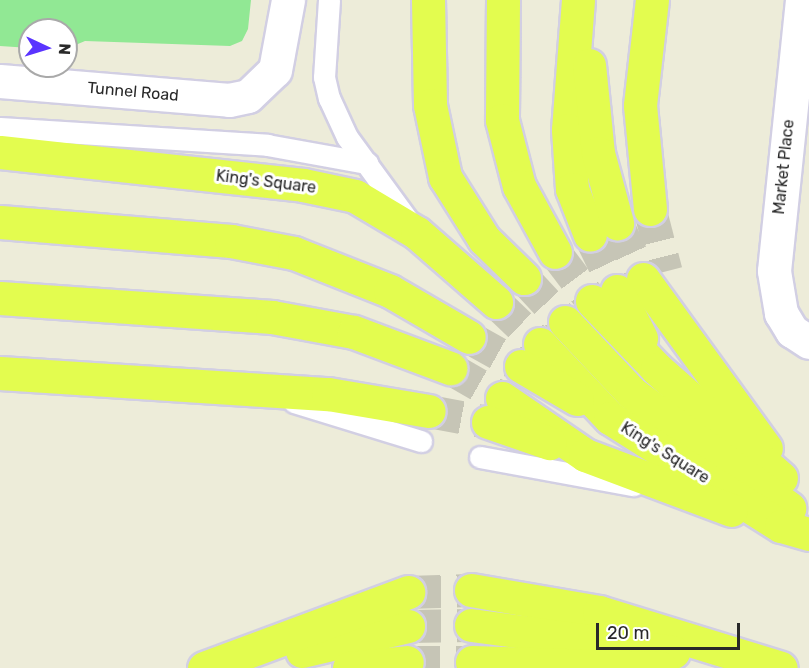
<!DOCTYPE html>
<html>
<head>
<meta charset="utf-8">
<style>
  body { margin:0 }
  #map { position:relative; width:809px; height:668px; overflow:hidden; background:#edecd9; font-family:Rubik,sans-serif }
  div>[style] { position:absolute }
  .green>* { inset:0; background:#91e894 }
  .primary-tunnel>* { height:33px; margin-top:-16.5px; transform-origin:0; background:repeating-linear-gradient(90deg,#c6c5b6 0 33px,transparent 0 49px) }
  .roads { filter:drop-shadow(2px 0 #d2cfe3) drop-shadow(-2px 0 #d2cfe3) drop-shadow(0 2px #d2cfe3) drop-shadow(0 -2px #d2cfe3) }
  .service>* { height:21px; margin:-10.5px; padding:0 10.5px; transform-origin:10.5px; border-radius:10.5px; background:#fff }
  .minor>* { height:33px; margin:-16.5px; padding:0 16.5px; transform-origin:16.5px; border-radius:16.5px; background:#fff }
  .primary>* { height:33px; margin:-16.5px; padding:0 16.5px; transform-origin:16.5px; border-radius:16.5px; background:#e3fc4f }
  span { translate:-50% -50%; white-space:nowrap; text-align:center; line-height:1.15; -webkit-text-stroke:6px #fff; paint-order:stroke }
  .street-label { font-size:16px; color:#292929 }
  .north { position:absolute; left:18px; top:18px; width:60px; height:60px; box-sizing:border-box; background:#fff; border:2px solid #a9a9a9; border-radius:50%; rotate:94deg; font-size:16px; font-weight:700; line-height:24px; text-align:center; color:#292929 }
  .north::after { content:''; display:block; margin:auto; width:21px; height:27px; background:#5a34ff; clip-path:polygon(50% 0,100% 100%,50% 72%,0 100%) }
  .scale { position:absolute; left:596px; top:623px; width:144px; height:27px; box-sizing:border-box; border:3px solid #292929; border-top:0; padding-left:8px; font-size:18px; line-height:21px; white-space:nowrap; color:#292929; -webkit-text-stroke:4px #fff; paint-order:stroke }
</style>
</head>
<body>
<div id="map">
  <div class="green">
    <i style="clip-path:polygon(0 0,251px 0,248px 29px,242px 41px,230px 46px,85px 41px,66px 49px,66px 30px,30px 30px,30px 48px,0 46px)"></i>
  </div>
  <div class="primary-tunnel">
    <i style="left:650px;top:209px;width:64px;rotate:75.5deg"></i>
    <i style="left:617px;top:223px;width:62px;rotate:65.1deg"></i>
    <i style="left:590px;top:235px;width:62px;rotate:64.3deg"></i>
    <i style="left:555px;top:252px;width:61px;rotate:52.9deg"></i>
    <i style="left:524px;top:278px;width:60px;rotate:47deg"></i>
    <i style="left:496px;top:302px;width:61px;rotate:43.7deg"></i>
    <i style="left:469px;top:337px;width:60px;rotate:29.1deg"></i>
    <i style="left:450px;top:368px;width:60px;rotate:30deg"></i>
    <i style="left:429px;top:411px;width:60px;rotate:10.6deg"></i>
    <i style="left:408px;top:592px;width:63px;rotate:-1.8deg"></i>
    <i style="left:408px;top:626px;width:63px;rotate:-0.9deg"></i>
    <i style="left:407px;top:662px;width:65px"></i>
  </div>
  <div class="roads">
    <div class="service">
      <i style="left:329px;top:0;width:77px;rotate:93.7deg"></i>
      <i style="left:324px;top:77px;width:22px;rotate:77deg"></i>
      <i style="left:329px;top:98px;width:43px;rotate:65.2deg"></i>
      <i style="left:347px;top:137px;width:107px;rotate:53.8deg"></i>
      <i style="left:0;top:128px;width:268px;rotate:3.6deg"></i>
      <i style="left:267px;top:145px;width:102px;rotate:10.2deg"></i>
      <i style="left:294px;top:402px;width:133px;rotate:17.1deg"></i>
      <i style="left:480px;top:457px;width:156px;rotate:10.4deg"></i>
    </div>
    <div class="minor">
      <i style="left:802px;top:0;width:272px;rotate:95.9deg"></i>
      <i style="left:774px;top:271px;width:43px;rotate:80.5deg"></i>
      <i style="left:781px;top:313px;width:21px;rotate:59deg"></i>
      <i style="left:792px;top:331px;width:20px;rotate:33deg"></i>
      <i style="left:0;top:81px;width:230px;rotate:4.7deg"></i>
      <i style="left:229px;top:100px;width:19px;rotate:-12deg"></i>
      <i style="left:248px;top:96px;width:37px;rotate:-44deg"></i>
      <i style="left:275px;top:70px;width:71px;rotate:-79.5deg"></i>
    </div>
    <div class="primary">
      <i style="left:428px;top:0;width:105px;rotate:88.9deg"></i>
      <i style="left:430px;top:105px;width:74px;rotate:78.2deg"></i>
      <i style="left:445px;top:177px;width:73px;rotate:57.8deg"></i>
      <i style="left:484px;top:239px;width:56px;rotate:44.3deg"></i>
      <i style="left:503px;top:0;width:120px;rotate:90.5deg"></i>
      <i style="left:502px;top:120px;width:68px;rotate:75.6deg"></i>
      <i style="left:519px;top:186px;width:75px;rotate:61.4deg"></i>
      <i style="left:578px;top:0;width:130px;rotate:94.4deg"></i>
      <i style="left:568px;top:130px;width:59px;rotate:86.1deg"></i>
      <i style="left:572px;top:189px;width:49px;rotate:68.6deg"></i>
      <i style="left:589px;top:65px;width:88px;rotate:84.2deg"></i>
      <i style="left:598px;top:153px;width:73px;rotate:74.8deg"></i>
      <i style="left:0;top:152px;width:305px;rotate:6.2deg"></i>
      <i style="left:303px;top:185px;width:53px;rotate:11.9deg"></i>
      <i style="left:355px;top:196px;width:72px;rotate:30.8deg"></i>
      <i style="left:417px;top:233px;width:105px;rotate:41.1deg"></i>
      <i style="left:650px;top:209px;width:104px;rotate:-95.5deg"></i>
      <i style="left:640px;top:105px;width:106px;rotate:-83.5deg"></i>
      <i style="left:0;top:222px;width:232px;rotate:4.7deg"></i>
      <i style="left:231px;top:241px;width:64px;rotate:10.8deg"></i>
      <i style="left:294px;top:253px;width:103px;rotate:21.6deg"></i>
      <i style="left:390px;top:291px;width:91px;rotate:30.2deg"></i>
      <i style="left:643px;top:279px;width:209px;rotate:54deg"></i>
      <i style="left:617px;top:291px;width:53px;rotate:62.9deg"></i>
      <i style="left:0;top:298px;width:273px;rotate:4deg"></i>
      <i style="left:272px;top:317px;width:83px;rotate:10.4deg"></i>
      <i style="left:354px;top:332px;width:103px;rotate:20.6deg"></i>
      <i style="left:592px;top:301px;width:94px;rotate:46.3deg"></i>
      <i style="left:657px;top:369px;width:165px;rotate:41.3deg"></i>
      <i style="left:565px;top:322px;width:98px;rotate:46.7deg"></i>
      <i style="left:632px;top:393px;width:195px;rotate:36.2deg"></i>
      <i style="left:540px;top:344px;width:102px;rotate:46.6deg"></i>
      <i style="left:610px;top:418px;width:202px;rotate:32.3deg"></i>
      <i style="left:781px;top:526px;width:29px;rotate:16deg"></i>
      <i style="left:521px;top:366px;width:65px;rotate:30.5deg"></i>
      <i style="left:0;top:373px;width:329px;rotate:3.7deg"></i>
      <i style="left:328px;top:394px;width:102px;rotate:9.6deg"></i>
      <i style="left:502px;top:398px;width:101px;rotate:34.5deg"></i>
      <i style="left:585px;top:455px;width:156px;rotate:20.6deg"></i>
      <i style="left:488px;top:422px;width:65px;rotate:19deg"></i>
      <i style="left:471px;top:590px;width:130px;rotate:9.8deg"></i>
      <i style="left:599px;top:612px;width:190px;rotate:17.1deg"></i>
      <i style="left:471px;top:625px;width:204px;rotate:7.6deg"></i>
      <i style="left:302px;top:651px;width:109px;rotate:-13.3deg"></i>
      <i style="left:472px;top:662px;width:189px;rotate:1.8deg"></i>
      <i style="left:204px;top:668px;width:218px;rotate:-20.4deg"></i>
      <i style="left:349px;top:668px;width:58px;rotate:-5.9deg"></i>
    </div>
  </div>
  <div class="street-label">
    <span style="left:133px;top:92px;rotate:5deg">Tunnel Road</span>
    <span style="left:784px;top:167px;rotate:-84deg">Market Place</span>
    <span style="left:266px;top:182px;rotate:7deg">King's Square</span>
    <span style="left:665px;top:453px;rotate:32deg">King's Square</span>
  </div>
  <div class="north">N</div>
  <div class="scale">20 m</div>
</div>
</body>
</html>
